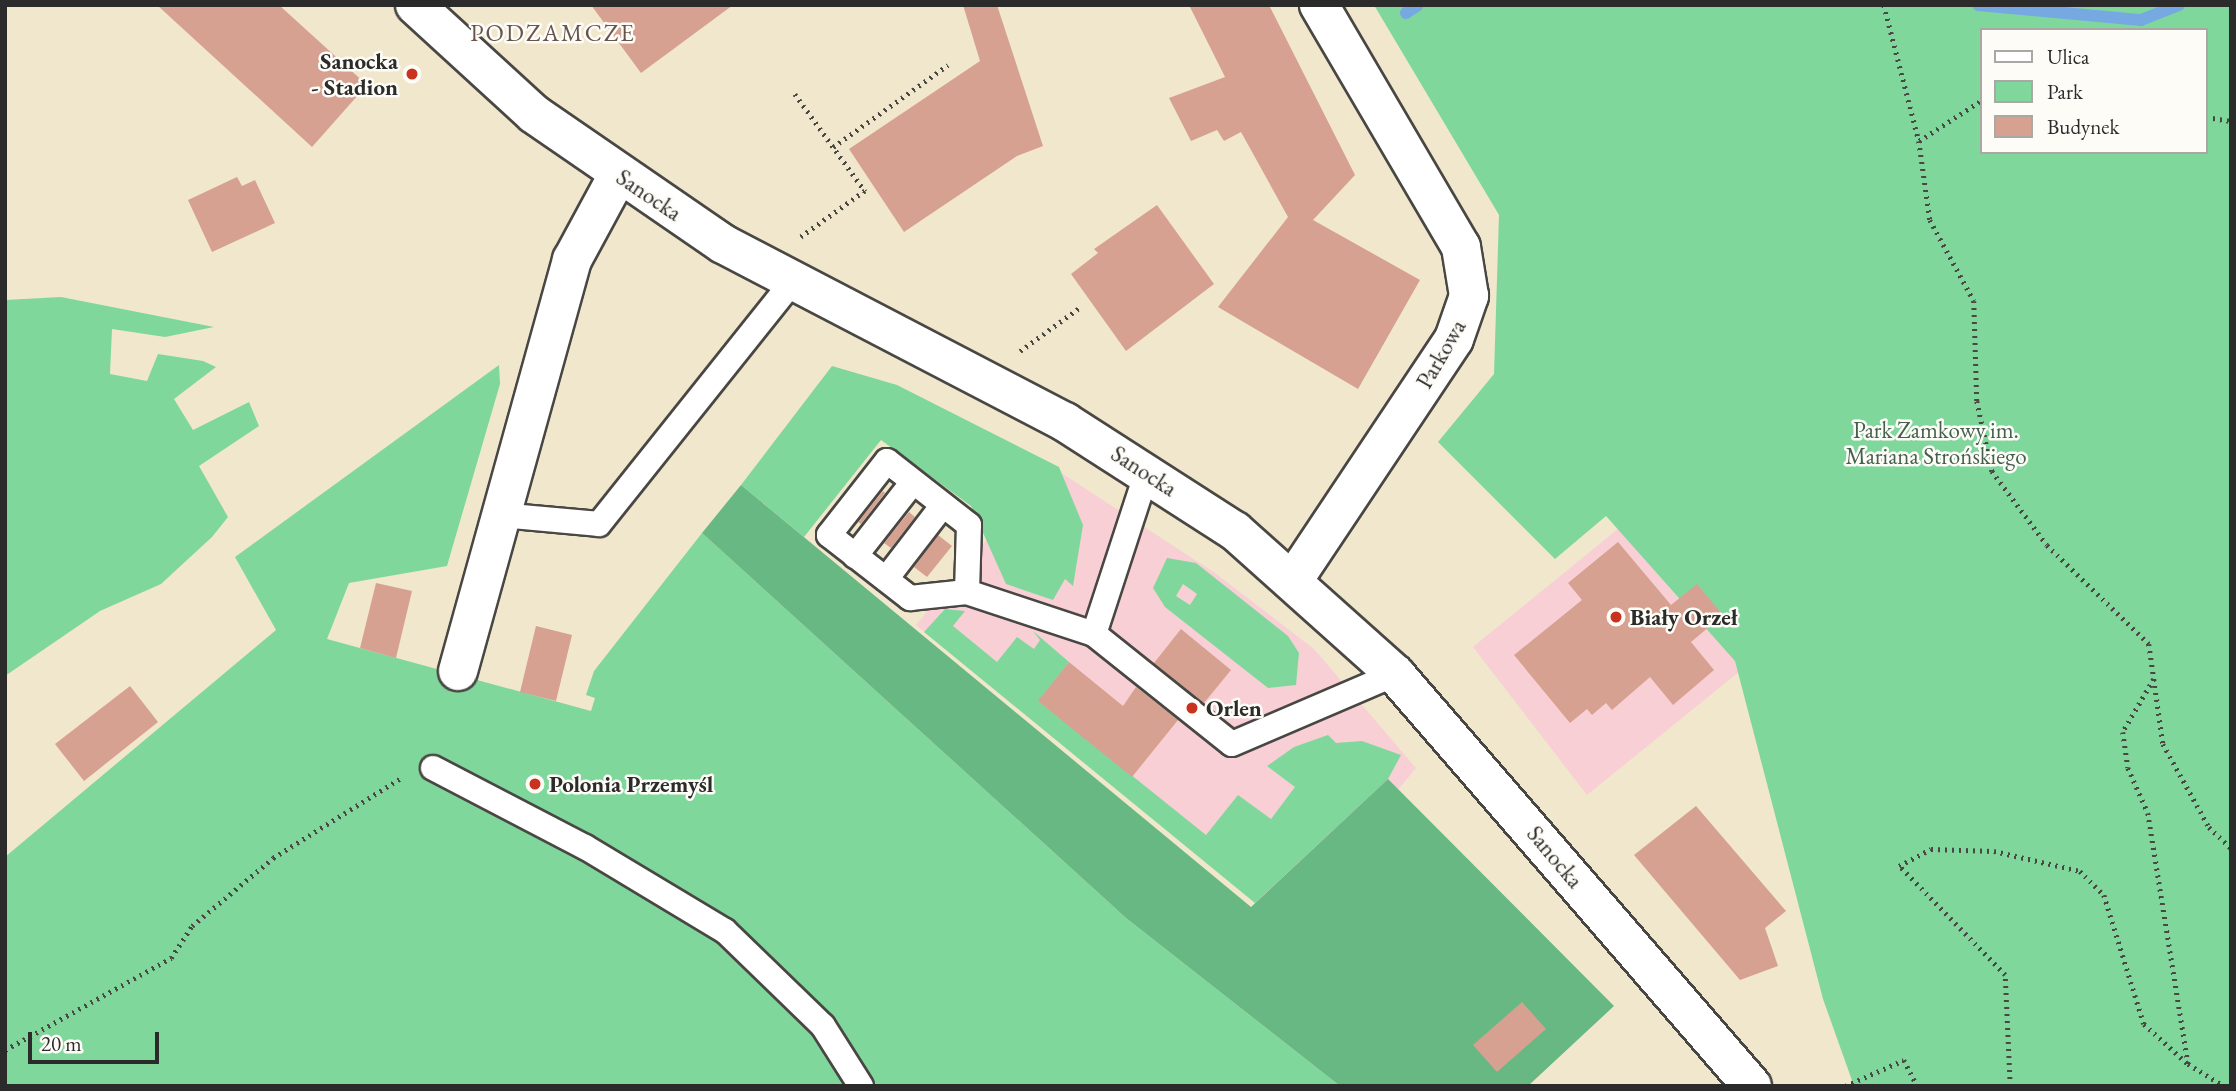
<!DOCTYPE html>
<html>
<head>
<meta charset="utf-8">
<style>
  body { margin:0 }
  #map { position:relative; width:2236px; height:1091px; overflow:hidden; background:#f1e7cc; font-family:"EB Garamond",serif }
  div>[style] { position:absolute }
  .built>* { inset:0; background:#f7cfd5 }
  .green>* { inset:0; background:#80d79c }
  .forest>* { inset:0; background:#68b884 }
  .stream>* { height:12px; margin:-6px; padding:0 6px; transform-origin:6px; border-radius:6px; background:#76a9e2 }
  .building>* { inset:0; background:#d7a191 }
  .path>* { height:4.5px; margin-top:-2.25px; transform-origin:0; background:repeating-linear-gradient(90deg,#494743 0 2px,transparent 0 7px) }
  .roads { filter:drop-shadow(2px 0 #494743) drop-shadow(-2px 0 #494743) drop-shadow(0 2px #494743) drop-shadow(0 -2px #494743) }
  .service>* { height:24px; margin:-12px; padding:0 12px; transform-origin:12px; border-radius:12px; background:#fff }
  .minor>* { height:38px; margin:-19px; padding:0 19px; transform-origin:19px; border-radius:19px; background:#fff }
  .primary>* { height:38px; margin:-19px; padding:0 19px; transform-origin:19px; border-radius:19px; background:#fff }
  .dots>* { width:19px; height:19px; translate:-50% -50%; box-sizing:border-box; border:4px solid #fdfcf7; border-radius:50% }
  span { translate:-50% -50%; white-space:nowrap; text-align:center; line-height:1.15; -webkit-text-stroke:5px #fdfcf7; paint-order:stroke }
  .poi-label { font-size:23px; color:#2b2b2b; font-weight:700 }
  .right { translate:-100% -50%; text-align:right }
  .left { translate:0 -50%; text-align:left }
  .street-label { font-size:23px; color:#2b2b2b }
  .park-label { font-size:23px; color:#445f4d }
  .neighbourhood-label { font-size:24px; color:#67544f; letter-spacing:2px }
  .frame { position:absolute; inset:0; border:7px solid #2b2b2b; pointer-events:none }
  .legend { position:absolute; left:1980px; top:28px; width:228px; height:126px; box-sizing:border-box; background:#fdfcf7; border:2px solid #a9a8a5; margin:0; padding:9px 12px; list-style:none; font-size:21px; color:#2b2b2b }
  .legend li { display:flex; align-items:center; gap:14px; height:35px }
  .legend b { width:35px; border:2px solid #a9a8a5 }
  .scale { position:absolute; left:28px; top:1032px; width:131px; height:32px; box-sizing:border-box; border:4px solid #2b2b2b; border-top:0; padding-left:9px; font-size:21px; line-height:24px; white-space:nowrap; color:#2b2b2b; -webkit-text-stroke:5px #fdfcf7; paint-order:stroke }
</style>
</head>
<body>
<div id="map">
  <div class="built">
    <i style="clip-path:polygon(1049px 465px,1215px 573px,1314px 649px,1416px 768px,1285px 926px,916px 625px)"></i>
    <i style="clip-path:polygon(1624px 524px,1750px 663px,1587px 795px,1473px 647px)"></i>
  </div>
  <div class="green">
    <i style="clip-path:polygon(evenodd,1374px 5px,2231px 5px,2231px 1086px,1854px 1086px,1823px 999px,1735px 661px,1606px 516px,1555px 559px,1438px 442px,1494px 374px,1499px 215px,1374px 5px,1982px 30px,2206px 30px,2206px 152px,1982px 152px,1982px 30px)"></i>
    <i style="clip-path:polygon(61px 297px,214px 327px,165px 337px,112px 329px,110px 374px,147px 381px,158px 354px,203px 361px,216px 367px,174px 399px,193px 430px,249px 402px,259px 426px,199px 466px,228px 517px,212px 537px,161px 584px,100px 611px,5px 676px,5px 300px)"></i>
    <i style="clip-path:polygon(499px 365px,500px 384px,447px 566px,349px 583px,327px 639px,591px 711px,595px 698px,586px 695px,594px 671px,702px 533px,1126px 918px,1340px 1086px,5px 1086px,5px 857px,276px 630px,235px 557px)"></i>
    <i style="clip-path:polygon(832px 366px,897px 385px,1059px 467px,1083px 525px,1073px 586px,1065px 579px,1053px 600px,1006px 584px,971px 506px,881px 440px,804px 537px,741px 485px)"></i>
    <i style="clip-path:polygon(evenodd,1167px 558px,1196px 563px,1288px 636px,1299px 653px,1296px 685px,1268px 688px,1165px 607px,1153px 588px,1167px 558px,1183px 584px,1197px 594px,1190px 605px,1176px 596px,1183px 584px)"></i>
    <i style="clip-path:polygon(945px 609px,965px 611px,953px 626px,997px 662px,1017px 637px,1034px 649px,1040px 640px,1033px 631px,1069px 662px,1039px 701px,1206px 835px,1238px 795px,1271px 819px,1295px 787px,1267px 766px,1294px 747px,1328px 735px,1336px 743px,1362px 741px,1401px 755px,1388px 779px,1255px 903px,924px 632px)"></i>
  </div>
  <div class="forest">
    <i style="clip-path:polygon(741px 485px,1251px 907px,1388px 779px,1614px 1006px,1528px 1086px,1340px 1086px,1126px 918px,702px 533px)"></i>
  </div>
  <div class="stream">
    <i style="left:1978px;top:5px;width:164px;rotate:5.3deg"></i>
    <i style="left:2141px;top:20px;width:41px;rotate:-21.5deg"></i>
    <i style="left:1406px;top:13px;width:14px;rotate:-34deg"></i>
  </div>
  <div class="building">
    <i style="clip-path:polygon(157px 5px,279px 5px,367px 85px,312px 147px)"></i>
    <i style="clip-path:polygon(591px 5px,733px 5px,641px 73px)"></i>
    <i style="clip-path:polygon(963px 5px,997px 5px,1043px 146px,1017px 156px,904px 232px,849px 149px,980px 61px)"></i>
    <i style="clip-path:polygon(1189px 5px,1269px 5px,1355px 175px,1313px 220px,1420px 280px,1358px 389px,1218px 307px,1288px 217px,1241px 132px,1224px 141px,1217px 130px,1191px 141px,1169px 98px,1225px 77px)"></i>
    <i style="clip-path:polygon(237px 177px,242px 186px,255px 180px,275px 223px,212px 252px,188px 200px)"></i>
    <i style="clip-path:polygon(1157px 205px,1214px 284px,1126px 351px,1071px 274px,1098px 253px,1094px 249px)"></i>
    <i style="clip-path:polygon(883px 491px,885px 493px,861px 524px,858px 522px)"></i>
    <i style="clip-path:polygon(909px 512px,915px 517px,891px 548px,884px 543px)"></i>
    <i style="clip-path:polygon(938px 535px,952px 546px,927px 577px,914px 567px)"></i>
    <i style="clip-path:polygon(1618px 542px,1671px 605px,1697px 584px,1723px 615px,1691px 642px,1714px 670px,1673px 705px,1650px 677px,1612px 710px,1606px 703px,1592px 715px,1587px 709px,1570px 723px,1514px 655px,1582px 600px,1568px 583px)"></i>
    <i style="clip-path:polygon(376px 583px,412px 591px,396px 658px,360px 648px)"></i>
    <i style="clip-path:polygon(536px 626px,572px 635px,556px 701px,520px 692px)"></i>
    <i style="clip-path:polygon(1181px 629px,1231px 670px,1204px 703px,1154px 663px)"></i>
    <i style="clip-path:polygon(1069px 662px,1123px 706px,1136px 687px,1178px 720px,1132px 777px,1038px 701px)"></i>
    <i style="clip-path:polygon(130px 686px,158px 722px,84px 781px,55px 744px)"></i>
    <i style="clip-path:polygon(1696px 806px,1786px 911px,1765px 928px,1778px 966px,1740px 980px,1634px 855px)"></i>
    <i style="clip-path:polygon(1522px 1002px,1546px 1029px,1497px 1072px,1473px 1045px)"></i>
  </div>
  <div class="path">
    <i style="left:1884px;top:5px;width:140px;rotate:75.6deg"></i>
    <i style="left:1919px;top:141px;width:80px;rotate:82.1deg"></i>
    <i style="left:1930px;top:220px;width:92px;rotate:61.5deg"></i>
    <i style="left:1974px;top:301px;width:100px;rotate:88.3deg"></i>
    <i style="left:1977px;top:401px;width:72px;rotate:77.9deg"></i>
    <i style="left:1992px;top:471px;width:92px;rotate:53.4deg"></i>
    <i style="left:2047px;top:545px;width:142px;rotate:44.1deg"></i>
    <i style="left:2149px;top:644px;width:101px;rotate:82deg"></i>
    <i style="left:2163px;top:744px;width:95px;rotate:61deg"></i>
    <i style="left:2209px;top:827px;width:30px;rotate:44deg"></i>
    <i style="left:795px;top:94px;width:120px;rotate:54.2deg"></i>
    <i style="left:865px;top:191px;width:79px;rotate:144.3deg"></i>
    <i style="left:2206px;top:117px;width:25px;rotate:9deg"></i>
    <i style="left:1919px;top:141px;width:75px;rotate:-33.1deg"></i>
    <i style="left:833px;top:147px;width:141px;rotate:-35.5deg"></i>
    <i style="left:1020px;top:351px;width:73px;rotate:-36.1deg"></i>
    <i style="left:2154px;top:679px;width:61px;rotate:120.3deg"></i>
    <i style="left:2123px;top:732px;width:36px;rotate:82deg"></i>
    <i style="left:2128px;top:768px;width:49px;rotate:66deg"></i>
    <i style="left:2148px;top:813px;width:254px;rotate:80.9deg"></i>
    <i style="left:2188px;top:1064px;width:42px;rotate:31.4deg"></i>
    <i style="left:5px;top:1050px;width:190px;rotate:-29deg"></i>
    <i style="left:171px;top:958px;width:38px;rotate:-57deg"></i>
    <i style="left:192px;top:926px;width:106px;rotate:-40deg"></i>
    <i style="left:273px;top:858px;width:151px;rotate:-32deg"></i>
    <i style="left:1845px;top:1086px;width:64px;rotate:-23.8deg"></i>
    <i style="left:1904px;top:1060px;width:29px;rotate:63deg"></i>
    <i style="left:2010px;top:1086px;width:111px;rotate:-92.6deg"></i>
    <i style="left:2005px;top:975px;width:152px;rotate:-134.2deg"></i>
    <i style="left:1899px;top:866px;width:36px;rotate:-28deg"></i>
    <i style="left:1931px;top:849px;width:63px;rotate:1.8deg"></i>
    <i style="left:1994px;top:851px;width:88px;rotate:13.1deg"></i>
    <i style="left:2080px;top:871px;width:34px;rotate:45deg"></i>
    <i style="left:2104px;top:895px;width:135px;rotate:72.8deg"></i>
    <i style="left:2144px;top:1024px;width:59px;rotate:42.3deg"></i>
  </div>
  <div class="roads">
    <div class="service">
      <i style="left:1147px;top:472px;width:170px;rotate:108.1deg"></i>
      <i style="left:1094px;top:634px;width:176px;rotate:38.6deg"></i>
      <i style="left:1232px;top:744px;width:177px;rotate:-23.2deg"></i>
      <i style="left:500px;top:515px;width:99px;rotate:5.2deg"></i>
      <i style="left:599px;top:524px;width:311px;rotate:-51.4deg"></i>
      <i style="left:855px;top:556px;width:94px;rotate:-51.9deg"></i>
      <i style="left:886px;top:579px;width:93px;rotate:-52.4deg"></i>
      <i style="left:967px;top:592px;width:67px;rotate:-88.3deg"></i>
      <i style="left:969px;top:525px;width:104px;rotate:-142deg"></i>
      <i style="left:887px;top:461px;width:94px;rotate:128.1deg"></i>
      <i style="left:829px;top:535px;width:103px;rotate:37.9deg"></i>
      <i style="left:910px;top:598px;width:57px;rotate:-6deg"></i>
      <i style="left:967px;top:592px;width:134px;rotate:18.3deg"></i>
      <i style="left:433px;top:768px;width:171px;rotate:27.5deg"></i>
      <i style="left:585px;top:847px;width:163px;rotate:31deg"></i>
      <i style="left:725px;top:931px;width:136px;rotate:44.1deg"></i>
      <i style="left:823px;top:1026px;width:71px;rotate:57.7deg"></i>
    </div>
    <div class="minor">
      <i style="left:1294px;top:579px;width:288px;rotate:-56.3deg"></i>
      <i style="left:1454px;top:339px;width:46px;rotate:-70.8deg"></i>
      <i style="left:1469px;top:296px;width:50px;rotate:-99.3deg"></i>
      <i style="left:1461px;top:247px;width:281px;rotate:-120.4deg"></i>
      <i style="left:458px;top:671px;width:427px;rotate:-74.5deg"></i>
      <i style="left:572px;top:260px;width:97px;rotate:-61.6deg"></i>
    </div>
    <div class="primary">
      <i style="left:415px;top:5px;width:161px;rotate:42.5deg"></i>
      <i style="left:534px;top:114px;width:229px;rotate:34.5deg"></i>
      <i style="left:723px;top:244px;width:386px;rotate:27.5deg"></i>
      <i style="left:1065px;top:422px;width:202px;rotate:32.7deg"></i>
      <i style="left:1235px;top:531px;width:215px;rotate:41.8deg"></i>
      <i style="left:1395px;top:674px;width:545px;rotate:49.09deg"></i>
    </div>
  </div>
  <div class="dots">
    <i style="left:412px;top:74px;background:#c8321e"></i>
    <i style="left:1616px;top:617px;background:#c8321e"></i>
    <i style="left:1192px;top:708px;background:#c8321e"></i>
    <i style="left:535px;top:784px;background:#c8321e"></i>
  </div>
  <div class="poi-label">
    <span class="right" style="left:398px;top:74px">Sanocka<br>- Stadion</span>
    <span class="left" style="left:1630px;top:617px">Biały Orzeł</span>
    <span class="left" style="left:1206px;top:708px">Orlen</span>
    <span class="left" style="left:549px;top:784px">Polonia Przemyśl</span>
  </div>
  <div class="street-label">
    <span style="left:649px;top:195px;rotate:34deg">Sanocka</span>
    <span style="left:1441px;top:354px;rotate:-60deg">Parkowa</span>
    <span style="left:1144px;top:471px;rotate:33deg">Sanocka</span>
    <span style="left:1555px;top:857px;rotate:50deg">Sanocka</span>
  </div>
  <div class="park-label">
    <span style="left:1936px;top:443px">Park Zamkowy im.<br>Mariana Strońskiego</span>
  </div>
  <div class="neighbourhood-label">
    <span style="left:553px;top:33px">PODZAMCZE</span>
  </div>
  <div class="frame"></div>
  <ul class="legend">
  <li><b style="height:9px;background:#fff"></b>Ulica</li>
  <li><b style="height:19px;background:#80d79c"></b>Park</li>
  <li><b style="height:19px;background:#d7a191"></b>Budynek</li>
  </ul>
  <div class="scale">20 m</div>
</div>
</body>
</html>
